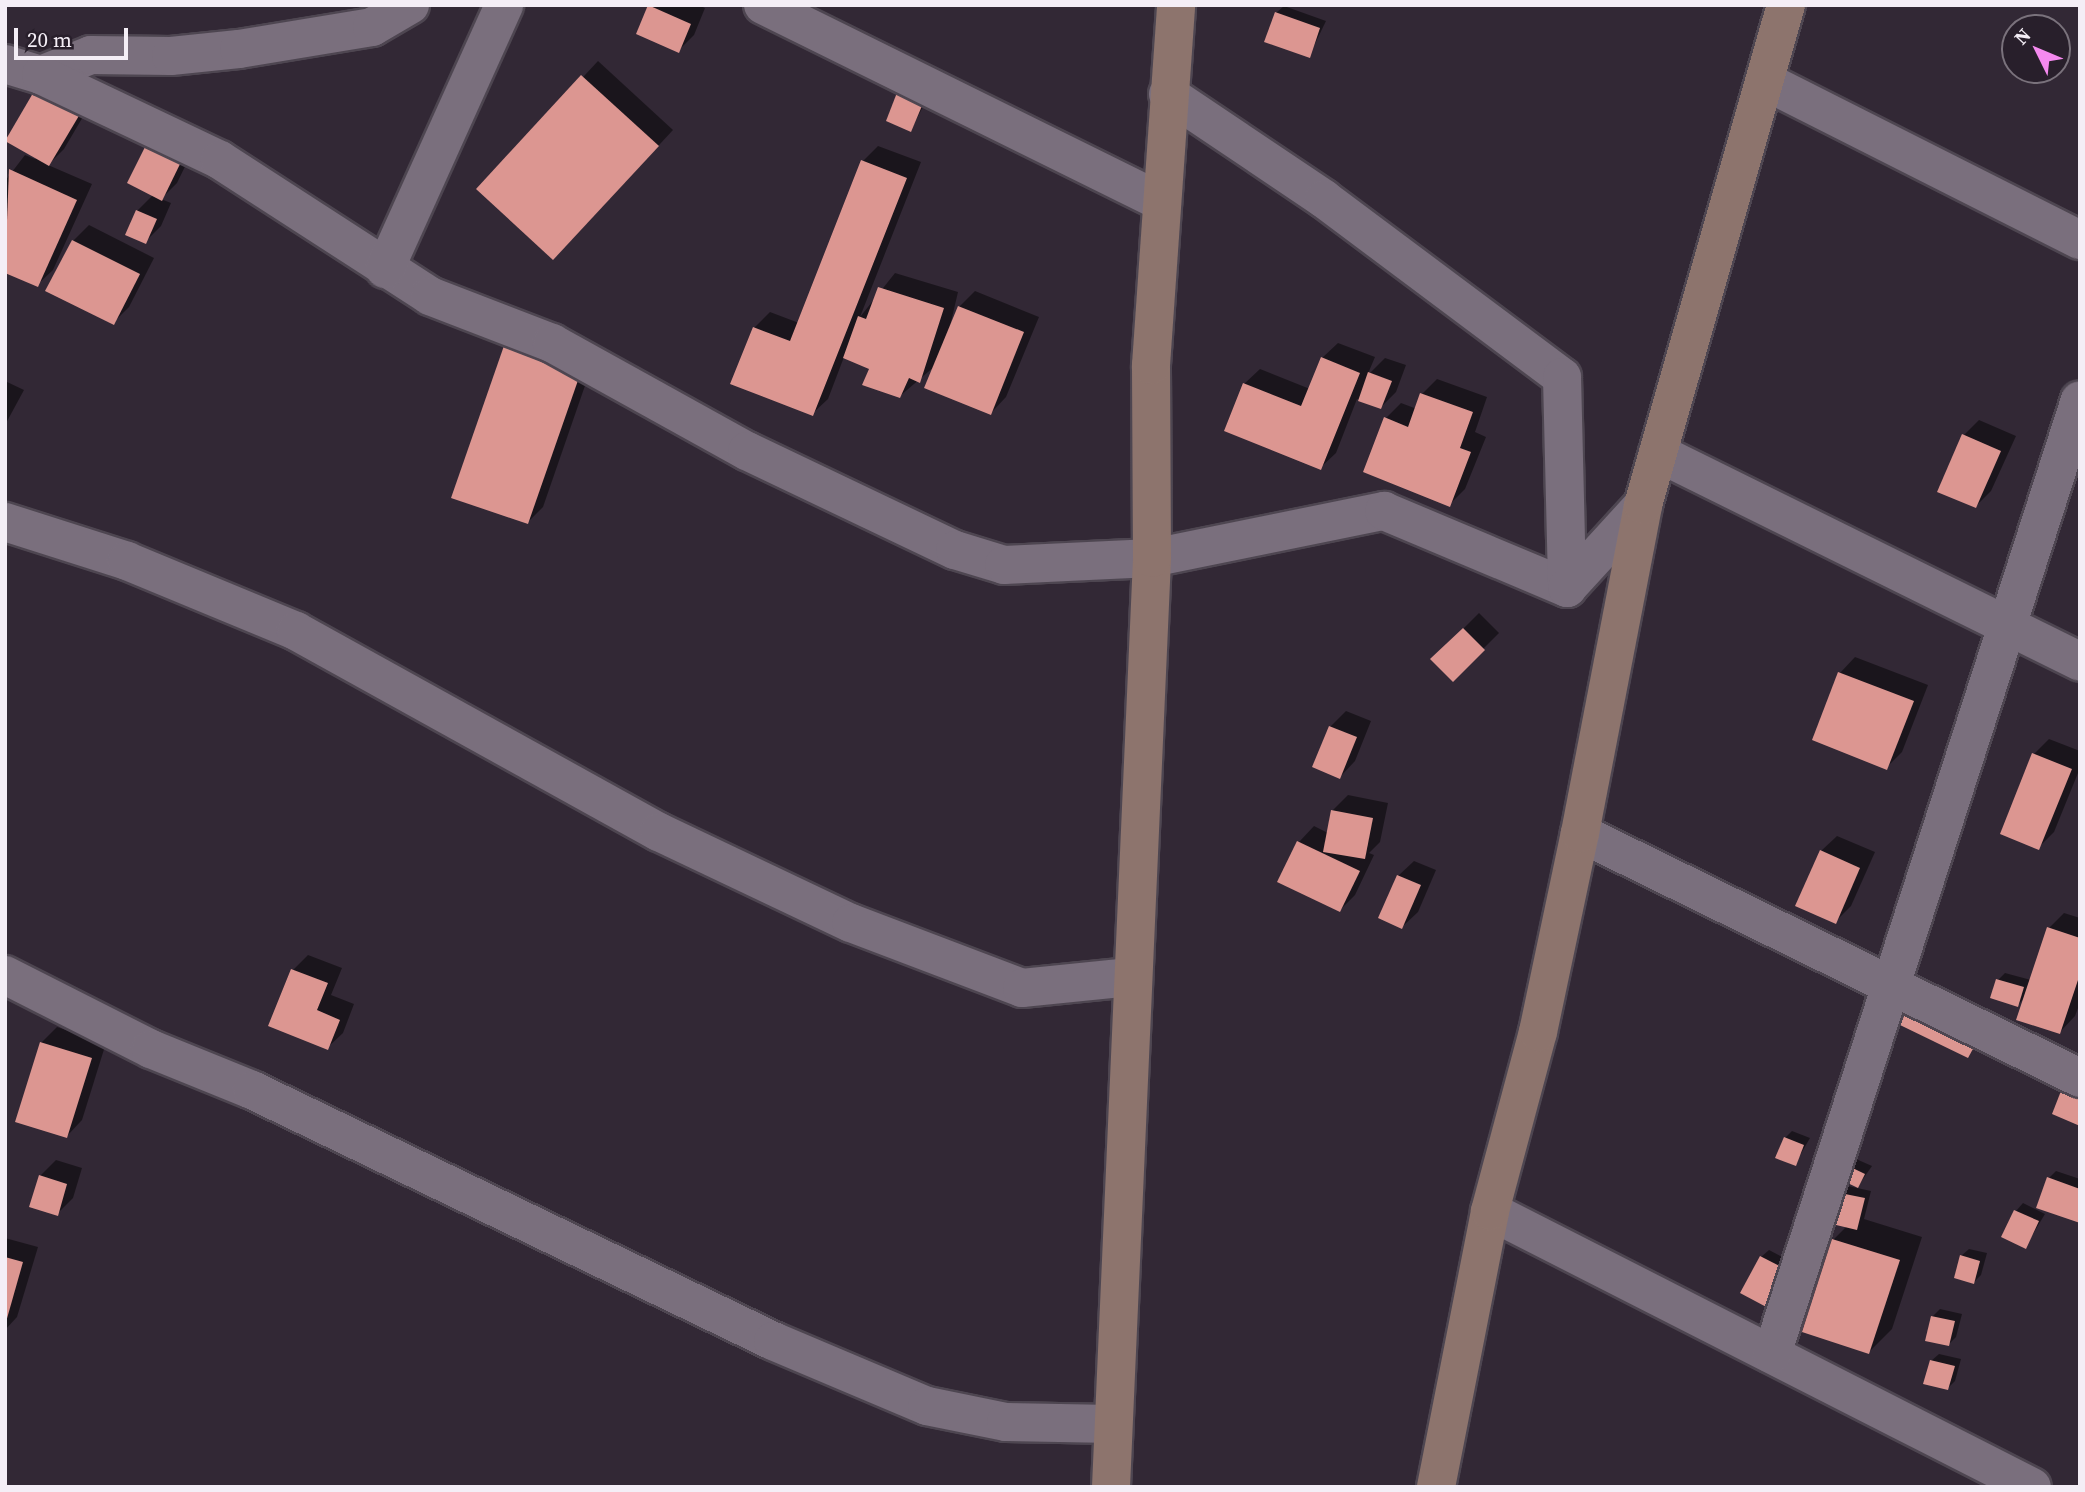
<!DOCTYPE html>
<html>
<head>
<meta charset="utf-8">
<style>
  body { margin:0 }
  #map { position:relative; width:2085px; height:1492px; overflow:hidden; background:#322835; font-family:"Source Serif 4",serif }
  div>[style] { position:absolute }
  .shadow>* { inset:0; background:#0007 }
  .building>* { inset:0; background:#dc9691 }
  .roads { filter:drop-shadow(2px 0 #4e4651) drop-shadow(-2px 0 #4e4651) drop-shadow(0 2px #4e4651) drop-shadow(0 -2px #4e4651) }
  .street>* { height:38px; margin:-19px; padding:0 19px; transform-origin:19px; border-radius:19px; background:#7a6f7d }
  .secondary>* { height:38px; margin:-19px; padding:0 19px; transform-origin:19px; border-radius:19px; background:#8d746d }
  span { translate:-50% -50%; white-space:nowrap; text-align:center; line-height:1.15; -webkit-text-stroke:7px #281f2b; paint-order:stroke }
  .frame { position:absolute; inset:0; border:7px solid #f4eef6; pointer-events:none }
  .north { position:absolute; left:2001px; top:14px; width:70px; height:70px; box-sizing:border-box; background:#281f2b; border:2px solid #7a727c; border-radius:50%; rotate:313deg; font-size:19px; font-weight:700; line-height:28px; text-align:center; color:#f4eef6 }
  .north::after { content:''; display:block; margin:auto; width:24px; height:32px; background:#f589ef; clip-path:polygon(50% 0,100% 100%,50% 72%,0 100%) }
  .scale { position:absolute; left:14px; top:28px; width:114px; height:32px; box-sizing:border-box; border:4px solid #f4eef6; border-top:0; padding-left:9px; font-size:21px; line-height:24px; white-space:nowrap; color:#f4eef6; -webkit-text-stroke:5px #281f2b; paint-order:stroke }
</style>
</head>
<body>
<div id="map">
  <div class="shadow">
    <i style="clip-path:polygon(698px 5px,705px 8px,694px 35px,678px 51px,650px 6px)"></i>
    <i style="clip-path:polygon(1284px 6px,1326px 21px,1309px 56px,1276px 13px)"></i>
    <i style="clip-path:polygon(598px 61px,673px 130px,569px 242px,479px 189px)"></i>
    <i style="clip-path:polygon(930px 93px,911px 130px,888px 120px)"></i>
    <i style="clip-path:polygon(94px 98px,64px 149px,48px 165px,92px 184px,53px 270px,37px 285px,5px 271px,5px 181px,25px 155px,35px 159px)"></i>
    <i style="clip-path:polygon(195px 146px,177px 183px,161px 199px,171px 203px,161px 226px,145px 242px,137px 211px,153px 195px,129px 183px)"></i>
    <i style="clip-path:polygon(878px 146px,921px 162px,860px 317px,895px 273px,958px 292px,948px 335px,959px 307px,975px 291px,1039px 317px,1006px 397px,991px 413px,935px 366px,900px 396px,872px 368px,844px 357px,828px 399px,812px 414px,754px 328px,770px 312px,799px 323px,863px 161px)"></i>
    <i style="clip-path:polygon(89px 225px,154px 258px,129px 307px,113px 323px,48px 290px,73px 241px)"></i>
    <i style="clip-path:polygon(1338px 343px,1375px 357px,1367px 376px,1385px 358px,1406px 365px,1396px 392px,1381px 407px,1357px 399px,1336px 453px,1320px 468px,1244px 384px,1260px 369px,1310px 389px,1322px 358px)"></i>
    <i style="clip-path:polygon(597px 351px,543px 507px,528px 522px,453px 497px)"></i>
    <i style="clip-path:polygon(1437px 379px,1487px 397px,1475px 432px,1486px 437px,1465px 489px,1449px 505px,1386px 418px,1401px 403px,1417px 409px,1422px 394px)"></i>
    <i style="clip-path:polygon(5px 381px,24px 390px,5px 425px)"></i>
    <i style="clip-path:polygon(1979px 420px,2016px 436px,1991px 491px,1976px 506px,1964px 435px)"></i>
    <i style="clip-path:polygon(1479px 613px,1499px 633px,1453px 679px,1433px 659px)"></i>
    <i style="clip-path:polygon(1855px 657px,1928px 685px,1902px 752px,1887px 767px,1814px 739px,1840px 673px)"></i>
    <i style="clip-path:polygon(1346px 711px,1371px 721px,1355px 761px,1340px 777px,1330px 727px)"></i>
    <i style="clip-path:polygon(2049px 739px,2080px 751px,2080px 768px,2054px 832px,2038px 848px,2034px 754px)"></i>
    <i style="clip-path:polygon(1348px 795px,1388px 803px,1380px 842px,1369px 853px,1374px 855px,1355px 895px,1340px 910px,1280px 881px,1299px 842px,1314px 826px,1328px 833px,1332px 811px)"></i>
    <i style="clip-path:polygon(1837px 836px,1875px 852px,1851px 906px,1835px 922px,1821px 851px)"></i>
    <i style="clip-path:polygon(1414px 861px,1436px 870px,1418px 912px,1402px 927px,1398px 876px)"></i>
    <i style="clip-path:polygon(2064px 913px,2080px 918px,2080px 1003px,2075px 1016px,2060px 1032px,2026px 996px,2018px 1005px,1998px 980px,2005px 973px,2031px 980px,2049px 928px)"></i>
    <i style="clip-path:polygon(308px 955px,342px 968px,331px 995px,354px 1004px,343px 1033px,327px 1048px,293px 970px)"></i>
    <i style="clip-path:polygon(57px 1027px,106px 1043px,82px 1120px,67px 1136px,41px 1043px)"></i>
    <i style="clip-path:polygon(1792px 1131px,1810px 1138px,1795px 1164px,1785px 1138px)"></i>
    <i style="clip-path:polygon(1847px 1155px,1872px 1166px,1858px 1186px)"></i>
    <i style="clip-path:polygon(56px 1160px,82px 1168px,73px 1198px,57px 1214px,40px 1176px)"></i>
    <i style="clip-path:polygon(2056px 1171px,2080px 1179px,2080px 1221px,2049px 1178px)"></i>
    <i style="clip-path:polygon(1848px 1186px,1871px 1191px,1864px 1219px,1922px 1237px,1892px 1329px,1869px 1352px,1833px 1240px,1847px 1226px,1841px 1194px)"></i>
    <i style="clip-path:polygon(2023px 1203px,2045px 1214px,2025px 1247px,2016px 1211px)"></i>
    <i style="clip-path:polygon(5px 1238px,38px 1247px,17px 1317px,5px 1330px)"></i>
    <i style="clip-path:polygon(1969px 1249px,1987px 1253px,1981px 1275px,1974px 1282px,1961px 1256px)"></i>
    <i style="clip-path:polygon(1769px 1250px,1799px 1266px,1779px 1301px,1761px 1257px)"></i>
    <i style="clip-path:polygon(1940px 1309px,1962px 1314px,1956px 1337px,1949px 1344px,1932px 1317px)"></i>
    <i style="clip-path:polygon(1939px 1354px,1961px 1359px,1955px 1381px,1948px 1388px,1931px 1361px)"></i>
  </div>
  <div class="building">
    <i style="clip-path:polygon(648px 5px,691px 24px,679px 53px,636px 34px)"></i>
    <i style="clip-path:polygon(1275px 12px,1320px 28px,1310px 58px,1264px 42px)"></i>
    <i style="clip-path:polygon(581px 75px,659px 146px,553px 260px,476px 189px)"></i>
    <i style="clip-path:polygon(36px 88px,80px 114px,49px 166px,5px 141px)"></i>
    <i style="clip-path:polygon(898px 90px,924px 101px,911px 132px,886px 121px)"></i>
    <i style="clip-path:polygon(146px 145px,181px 162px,162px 201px,127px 183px)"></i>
    <i style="clip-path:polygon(861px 160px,907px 178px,813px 416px,730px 384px,753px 327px,790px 341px)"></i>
    <i style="clip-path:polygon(9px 169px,77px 200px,38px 287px,5px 273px)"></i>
    <i style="clip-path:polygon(136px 210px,157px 219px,146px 244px,125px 235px)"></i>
    <i style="clip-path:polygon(72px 240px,140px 274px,114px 325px,45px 291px)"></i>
    <i style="clip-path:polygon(878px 287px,944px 308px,920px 383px,909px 378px,900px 398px,862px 385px,869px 369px,843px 358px,858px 316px,866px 319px)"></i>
    <i style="clip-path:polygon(958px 306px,1024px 332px,991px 415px,924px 388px)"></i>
    <i style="clip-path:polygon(506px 340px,583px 366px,528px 524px,451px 498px)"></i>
    <i style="clip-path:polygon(1321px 357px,1360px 373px,1321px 470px,1224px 431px,1243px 383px,1301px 406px)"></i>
    <i style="clip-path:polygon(1368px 372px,1392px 381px,1381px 409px,1358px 401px)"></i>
    <i style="clip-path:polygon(1420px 393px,1473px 412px,1460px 448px,1471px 452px,1450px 507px,1363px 472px,1384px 417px,1408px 427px)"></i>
    <i style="clip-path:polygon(1962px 434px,2001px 451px,1976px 508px,1937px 492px)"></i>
    <i style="clip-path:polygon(1463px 628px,1485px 650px,1453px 682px,1430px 659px)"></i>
    <i style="clip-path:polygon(1838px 672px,1914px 701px,1887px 770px,1812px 740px)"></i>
    <i style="clip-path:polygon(1329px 726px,1357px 737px,1340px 779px,1312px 767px)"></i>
    <i style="clip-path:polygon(2032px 753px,2072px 769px,2039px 850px,2000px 834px)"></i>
    <i style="clip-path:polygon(1331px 810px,1373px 818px,1365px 859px,1323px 852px)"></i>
    <i style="clip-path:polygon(1297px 841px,1360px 871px,1340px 912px,1277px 882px)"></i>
    <i style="clip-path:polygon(1820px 850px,1860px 868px,1836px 924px,1795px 906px)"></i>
    <i style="clip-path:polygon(1397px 875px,1421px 885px,1402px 929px,1378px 918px)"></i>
    <i style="clip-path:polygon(2047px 927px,2080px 938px,2080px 974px,2060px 1034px,2016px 1020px)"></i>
    <i style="clip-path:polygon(291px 969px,328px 983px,317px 1010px,340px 1020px,328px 1050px,268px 1026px)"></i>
    <i style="clip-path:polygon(1996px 979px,2024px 987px,2018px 1007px,1990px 998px)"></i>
    <i style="clip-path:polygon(1905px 1014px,1974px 1047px,1968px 1058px,1900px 1025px)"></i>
    <i style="clip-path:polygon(40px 1042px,92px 1058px,67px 1138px,15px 1122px)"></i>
    <i style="clip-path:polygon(2061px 1091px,2080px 1099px,2080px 1126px,2052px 1114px)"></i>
    <i style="clip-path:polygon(1784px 1137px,1804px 1145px,1796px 1166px,1775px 1158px)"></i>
    <i style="clip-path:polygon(1838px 1161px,1865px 1174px,1858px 1188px,1831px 1175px)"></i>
    <i style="clip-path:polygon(39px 1175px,67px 1184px,58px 1216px,29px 1207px)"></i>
    <i style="clip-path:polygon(2047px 1177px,2080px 1189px,2080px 1223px,2036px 1208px)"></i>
    <i style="clip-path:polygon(1840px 1193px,1865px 1198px,1857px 1230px,1832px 1224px)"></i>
    <i style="clip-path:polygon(2014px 1210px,2039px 1221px,2026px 1249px,2001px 1237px)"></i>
    <i style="clip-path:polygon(1832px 1239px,1900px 1260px,1869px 1354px,1802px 1332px)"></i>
    <i style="clip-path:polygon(1960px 1255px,1980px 1261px,1974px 1284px,1954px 1278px)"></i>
    <i style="clip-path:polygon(1760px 1256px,1793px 1273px,1772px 1310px,1740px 1293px)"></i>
    <i style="clip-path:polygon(5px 1257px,23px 1262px,6px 1322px,5px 1322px)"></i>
    <i style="clip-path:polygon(1931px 1316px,1955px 1321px,1949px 1346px,1925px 1341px)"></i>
    <i style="clip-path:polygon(1930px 1360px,1955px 1366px,1948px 1390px,1923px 1384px)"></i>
  </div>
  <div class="roads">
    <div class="street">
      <i style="left:763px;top:5px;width:442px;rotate:26.3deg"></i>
      <i style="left:5px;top:64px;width:38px;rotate:17deg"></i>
      <i style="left:41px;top:75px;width:54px;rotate:-21.8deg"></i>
      <i style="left:91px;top:55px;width:80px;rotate:0.7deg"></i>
      <i style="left:171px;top:56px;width:68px;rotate:-5.9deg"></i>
      <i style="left:239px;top:49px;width:135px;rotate:-9.4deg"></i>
      <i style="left:372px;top:27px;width:44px;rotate:-30.1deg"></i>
      <i style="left:41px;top:75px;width:198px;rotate:25.4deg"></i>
      <i style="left:220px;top:160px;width:250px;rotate:32.9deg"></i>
      <i style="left:430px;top:296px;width:131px;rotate:21.1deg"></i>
      <i style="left:552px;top:343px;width:223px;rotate:29deg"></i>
      <i style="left:747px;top:451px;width:230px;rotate:25.5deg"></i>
      <i style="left:955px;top:550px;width:51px;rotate:17deg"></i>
      <i style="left:1004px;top:565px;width:148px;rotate:-2.7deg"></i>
      <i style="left:1152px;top:558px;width:237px;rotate:-11.5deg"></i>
      <i style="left:1384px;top:511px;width:199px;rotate:22.8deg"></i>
      <i style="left:1765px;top:81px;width:353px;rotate:26.8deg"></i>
      <i style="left:1168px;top:94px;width:188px;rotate:33.9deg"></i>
      <i style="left:1324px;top:199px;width:297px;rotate:36.8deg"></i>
      <i style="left:1562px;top:377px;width:211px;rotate:88.6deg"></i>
      <i style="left:1567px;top:588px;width:113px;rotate:-47.5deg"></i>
      <i style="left:385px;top:269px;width:290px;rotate:-65.7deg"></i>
      <i style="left:1658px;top:453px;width:471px;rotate:26.3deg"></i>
      <i style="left:5px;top:522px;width:128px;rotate:17.7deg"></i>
      <i style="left:127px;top:561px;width:183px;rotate:22.5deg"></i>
      <i style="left:296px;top:631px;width:415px;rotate:29deg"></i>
      <i style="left:659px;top:832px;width:212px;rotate:25.4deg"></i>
      <i style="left:851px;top:923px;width:183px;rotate:20.8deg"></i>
      <i style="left:1022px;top:988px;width:109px;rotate:-5.8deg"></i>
      <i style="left:1580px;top:833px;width:557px;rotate:26.1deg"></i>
      <i style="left:5px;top:975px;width:164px;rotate:26.9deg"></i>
      <i style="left:151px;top:1049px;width:109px;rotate:22.1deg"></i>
      <i style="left:252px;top:1090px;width:578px;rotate:25.72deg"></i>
      <i style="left:773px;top:1341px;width:167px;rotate:22.9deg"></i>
      <i style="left:927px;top:1406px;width:81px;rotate:11.4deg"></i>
      <i style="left:1006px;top:1422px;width:107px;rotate:1.1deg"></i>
      <i style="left:1490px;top:1211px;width:608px;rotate:26.99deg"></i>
      <i style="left:1772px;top:1354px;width:1002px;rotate:-72.11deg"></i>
    </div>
    <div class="secondary">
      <i style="left:1111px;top:1487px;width:930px;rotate:-87.47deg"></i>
      <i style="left:1152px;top:558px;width:193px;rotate:-90.3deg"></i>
      <i style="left:1151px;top:365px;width:361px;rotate:-86deg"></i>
      <i style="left:1436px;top:1487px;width:281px;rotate:-78.9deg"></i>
      <i style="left:1490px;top:1211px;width:185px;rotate:-75deg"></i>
      <i style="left:1538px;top:1032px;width:203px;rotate:-78.1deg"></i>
      <i style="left:1580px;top:833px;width:334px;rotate:-79.1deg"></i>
      <i style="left:1643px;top:505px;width:520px;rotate:-74.04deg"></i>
    </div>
  </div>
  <div class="frame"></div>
  <div class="north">N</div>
  <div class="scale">20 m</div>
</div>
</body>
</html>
